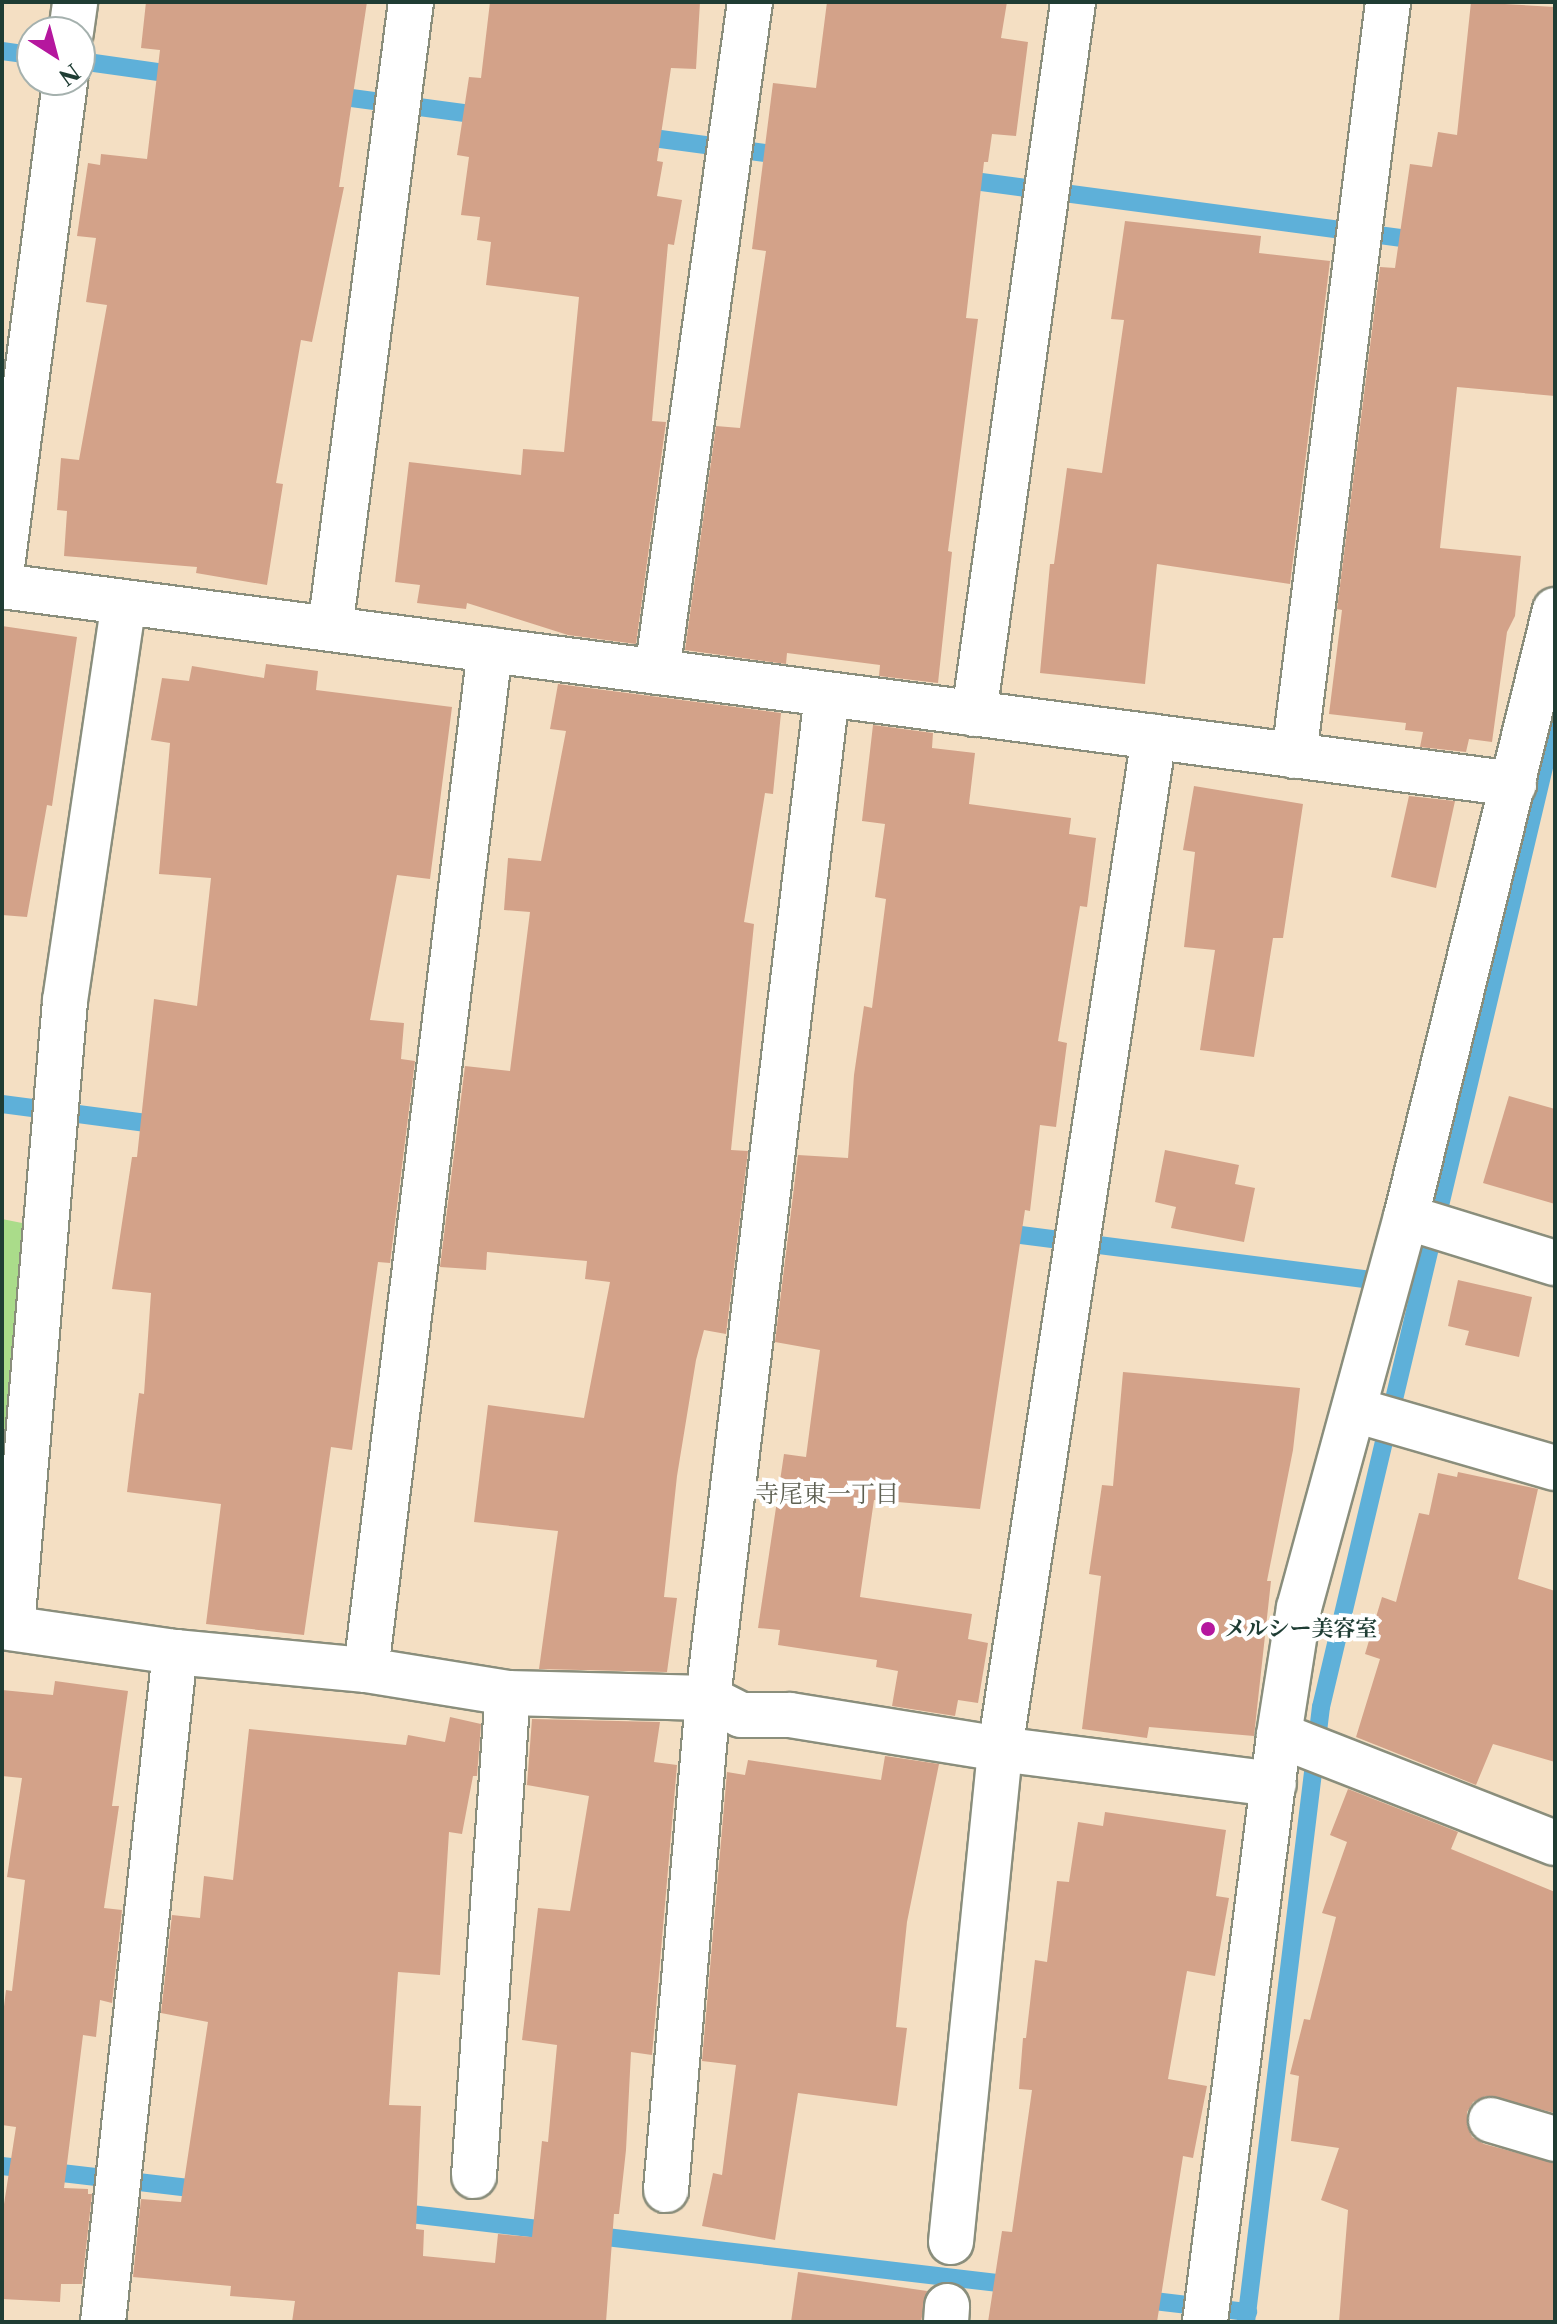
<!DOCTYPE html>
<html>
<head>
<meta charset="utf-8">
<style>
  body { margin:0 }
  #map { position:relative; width:1557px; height:2324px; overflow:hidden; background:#f4dfc3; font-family:"Libre Caslon Text","Noto Serif JP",serif }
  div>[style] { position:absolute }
  .green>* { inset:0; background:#aadc8a }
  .stream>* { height:18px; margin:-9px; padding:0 9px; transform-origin:9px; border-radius:9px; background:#5eb0d9 }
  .building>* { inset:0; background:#d3a289 }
  .roads { filter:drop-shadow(2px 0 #8a8e7c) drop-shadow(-2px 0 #8a8e7c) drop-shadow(0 2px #8a8e7c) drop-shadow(0 -2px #8a8e7c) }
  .street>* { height:44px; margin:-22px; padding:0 22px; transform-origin:22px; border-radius:22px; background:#fff }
  .dots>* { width:22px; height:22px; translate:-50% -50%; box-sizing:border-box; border:4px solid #fff; border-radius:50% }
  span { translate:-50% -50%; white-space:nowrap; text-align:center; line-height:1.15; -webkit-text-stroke:8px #fff; paint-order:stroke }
  .poi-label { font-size:22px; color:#1f3d34; font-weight:700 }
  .left { translate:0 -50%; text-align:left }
  .neighbourhood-label { font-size:24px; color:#5e6052 }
  .frame { position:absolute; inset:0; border:4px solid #1f3d34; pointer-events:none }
  .north { position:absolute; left:16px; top:16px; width:80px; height:80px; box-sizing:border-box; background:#fff; border:2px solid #a5b1ae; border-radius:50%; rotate:144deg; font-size:22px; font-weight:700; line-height:32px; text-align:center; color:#1f3d34 }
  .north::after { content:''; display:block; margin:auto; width:28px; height:36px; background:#b5179e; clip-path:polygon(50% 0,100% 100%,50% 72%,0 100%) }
</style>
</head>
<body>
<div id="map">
  <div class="green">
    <i style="clip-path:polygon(2px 1219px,27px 1224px,2px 1455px)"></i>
  </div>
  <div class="stream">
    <i style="left:2px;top:51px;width:30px;rotate:8deg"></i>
    <i style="left:80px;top:61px;width:101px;rotate:8deg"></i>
    <i style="left:329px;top:95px;width:158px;rotate:7.6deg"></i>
    <i style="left:638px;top:136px;width:150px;rotate:7.6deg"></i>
    <i style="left:959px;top:179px;width:466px;rotate:7.6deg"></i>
    <i style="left:2px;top:1104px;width:161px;rotate:7.5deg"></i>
    <i style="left:997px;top:1232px;width:394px;rotate:7.3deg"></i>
    <i style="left:2px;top:2166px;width:205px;rotate:6.7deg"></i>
    <i style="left:394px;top:2212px;width:162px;rotate:6.7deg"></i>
    <i style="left:589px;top:2235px;width:430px;rotate:6.7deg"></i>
    <i style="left:1137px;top:2299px;width:112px;rotate:6.7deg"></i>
    <i style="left:1246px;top:2322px;width:620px;rotate:-83.05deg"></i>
    <i style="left:1321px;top:1707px;width:1013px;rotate:-76.65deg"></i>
  </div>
  <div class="building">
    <i style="clip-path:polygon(146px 2px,367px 2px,339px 187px,344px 187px,312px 342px,301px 340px,276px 483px,283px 484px,267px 585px,196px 573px,197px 567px,64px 556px,67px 511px,57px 510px,61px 458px,79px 460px,107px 305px,86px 302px,96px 238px,77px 236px,88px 163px,100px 165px,101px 154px,147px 159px,160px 50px,141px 48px)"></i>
    <i style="clip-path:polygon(490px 2px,700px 2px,696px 69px,671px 68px,657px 161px,663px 162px,657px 196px,682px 200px,674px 245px,668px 244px,652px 421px,666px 422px,636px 644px,568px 635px,467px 603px,466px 609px,417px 603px,420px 585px,395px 582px,409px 462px,521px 475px,523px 449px,564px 452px,579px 297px,486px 285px,491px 242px,477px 240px,480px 217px,461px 215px,469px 157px,457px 155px,469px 77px,481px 78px)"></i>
    <i style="clip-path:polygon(827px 2px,1007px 2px,1001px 38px,1028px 42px,1016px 136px,992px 134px,988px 162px,984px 162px,966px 318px,978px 319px,948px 551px,952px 552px,938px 683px,879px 676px,880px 665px,787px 653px,786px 664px,685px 650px,716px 426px,740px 428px,766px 251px,752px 249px,773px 83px,816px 88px)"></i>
    <i style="clip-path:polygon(1471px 2px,1555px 7px,1555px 396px,1457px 387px,1440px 548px,1521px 556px,1515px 616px,1507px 632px,1492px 742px,1469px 739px,1466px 752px,1420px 747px,1423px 732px,1405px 730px,1406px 723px,1329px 714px,1342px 610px,1337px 609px,1380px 267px,1395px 268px,1410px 164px,1432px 167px,1438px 132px,1457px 135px)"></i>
    <i style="clip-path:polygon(1125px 221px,1261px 236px,1259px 253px,1330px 261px,1290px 584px,1157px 564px,1145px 684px,1040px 673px,1050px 564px,1054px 564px,1067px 468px,1102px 473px,1124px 320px,1111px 319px)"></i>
    <i style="clip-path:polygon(2px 626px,77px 637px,52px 806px,47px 805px,27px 917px,2px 915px)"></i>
    <i style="clip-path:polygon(266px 664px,318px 671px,316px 690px,452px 707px,430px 879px,397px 875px,370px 1020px,404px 1023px,401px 1059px,415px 1061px,390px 1263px,378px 1262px,352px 1450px,331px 1447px,304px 1635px,206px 1624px,221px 1504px,127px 1492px,139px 1393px,144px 1394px,151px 1293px,112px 1289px,132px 1157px,137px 1157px,154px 999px,197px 1006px,211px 878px,159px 874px,170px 743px,151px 740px,162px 678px,189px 681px,192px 666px,264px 678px)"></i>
    <i style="clip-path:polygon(558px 684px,781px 713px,773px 794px,765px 793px,744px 922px,754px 924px,731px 1150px,748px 1151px,726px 1334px,704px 1330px,696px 1360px,677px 1476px,664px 1597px,677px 1598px,667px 1672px,539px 1669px,558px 1531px,474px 1522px,488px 1405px,584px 1418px,610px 1282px,585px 1279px,587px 1261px,487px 1252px,486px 1270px,440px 1267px,465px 1066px,510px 1071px,530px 912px,504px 910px,508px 858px,541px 861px,566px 731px,550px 729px)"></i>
    <i style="clip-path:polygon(873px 725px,933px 733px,932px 748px,975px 753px,969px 804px,1071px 818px,1069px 834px,1096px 838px,1087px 907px,1080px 906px,1058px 1041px,1067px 1043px,1056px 1127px,1040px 1125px,1030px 1211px,1025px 1210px,980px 1509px,874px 1500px,860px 1597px,972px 1614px,968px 1639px,988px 1643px,978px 1703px,958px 1700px,955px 1716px,892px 1706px,898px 1671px,876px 1667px,877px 1660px,778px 1645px,780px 1630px,758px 1628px,784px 1454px,806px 1457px,820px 1350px,775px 1342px,798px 1155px,848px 1158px,854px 1075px,864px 1006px,872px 1008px,886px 899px,875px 897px,885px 824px,862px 821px)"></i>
    <i style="clip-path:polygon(1194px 786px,1303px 804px,1283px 938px,1273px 938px,1254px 1057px,1200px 1050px,1215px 950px,1184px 947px,1195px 852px,1183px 850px)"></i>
    <i style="clip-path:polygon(1409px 796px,1455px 801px,1436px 888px,1391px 877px)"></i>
    <i style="clip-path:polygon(1509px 1096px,1555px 1109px,1555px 1204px,1483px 1183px)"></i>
    <i style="clip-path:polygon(1165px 1150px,1239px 1165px,1235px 1184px,1255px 1188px,1244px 1242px,1171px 1228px,1176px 1207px,1155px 1202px)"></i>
    <i style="clip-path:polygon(1458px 1280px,1532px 1297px,1519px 1357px,1465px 1345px,1469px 1331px,1448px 1326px)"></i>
    <i style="clip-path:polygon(1123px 1372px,1300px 1388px,1293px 1450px,1267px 1581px,1271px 1581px,1254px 1736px,1149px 1727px,1147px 1738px,1082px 1729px,1101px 1576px,1089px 1574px,1102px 1485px,1113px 1486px)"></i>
    <i style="clip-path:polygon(1458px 1472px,1538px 1489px,1518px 1579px,1555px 1591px,1555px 1762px,1493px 1744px,1476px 1785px,1356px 1737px,1380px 1659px,1365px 1654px,1382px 1597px,1396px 1602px,1419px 1513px,1429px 1515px,1438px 1473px,1457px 1477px)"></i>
    <i style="clip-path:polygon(55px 1681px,128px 1691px,112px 1806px,119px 1806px,104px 1908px,122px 1910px,112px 2003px,100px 2000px,96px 2037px,83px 2035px,64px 2188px,88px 2189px,88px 2194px,92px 2194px,82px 2284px,61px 2284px,60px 2302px,2px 2299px,2px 2217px,16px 2127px,2px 2125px,2px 2023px,6px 1990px,12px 1991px,25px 1880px,7px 1877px,22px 1778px,2px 1776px,2px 1690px,53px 1695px)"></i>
    <i style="clip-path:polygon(450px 1717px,481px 1724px,477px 1776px,473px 1776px,462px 1834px,449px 1832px,440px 1975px,398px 1972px,389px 2105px,421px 2106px,416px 2229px,424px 2230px,423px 2256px,495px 2263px,498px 2234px,532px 2237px,542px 2141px,548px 2142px,557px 2045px,522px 2040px,538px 1908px,570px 1911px,589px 1796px,527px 1785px,532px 1719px,660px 1722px,654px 1762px,677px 1765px,652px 2055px,631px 2052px,626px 2150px,619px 2214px,614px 2214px,606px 2322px,292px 2322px,295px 2301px,230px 2296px,231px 2286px,133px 2277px,141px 2199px,181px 2202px,208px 2022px,161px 2013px,172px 1915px,200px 1918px,204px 1876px,233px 1880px,249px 1729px,406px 1745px,408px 1735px,445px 1742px)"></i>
    <i style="clip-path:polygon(885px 1756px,939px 1764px,907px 1922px,896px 2027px,907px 2028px,897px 2106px,798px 2093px,775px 2240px,702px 2226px,713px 2173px,722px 2175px,736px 2065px,702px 2061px,727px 1772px,745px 1775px,748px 1760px,881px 1780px)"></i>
    <i style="clip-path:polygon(1348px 1789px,1458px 1832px,1451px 1849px,1555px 1892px,1555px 2113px,1486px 2096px,1473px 2102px,1467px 2112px,1467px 2125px,1472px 2137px,1484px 2144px,1555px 2163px,1555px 2322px,1339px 2322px,1348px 2210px,1321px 2200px,1339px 2148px,1291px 2141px,1299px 2076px,1290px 2074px,1304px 2019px,1310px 2020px,1336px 1917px,1322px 1913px,1347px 1842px,1330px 1835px)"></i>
    <i style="clip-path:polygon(1105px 1812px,1226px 1830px,1216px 1896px,1229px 1898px,1215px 1976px,1187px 1971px,1168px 2079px,1207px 2086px,1193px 2158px,1183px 2156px,1157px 2322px,988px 2322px,1002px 2231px,1012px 2232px,1032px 2090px,1019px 2089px,1023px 2038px,1026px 2038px,1035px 1960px,1047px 1962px,1057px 1881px,1069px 1882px,1078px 1822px,1103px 1826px)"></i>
    <i style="clip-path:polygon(798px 2272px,927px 2291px,921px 2322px,791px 2322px)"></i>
  </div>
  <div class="roads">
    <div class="street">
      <i style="left:71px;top:32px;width:30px;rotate:-82deg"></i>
      <i style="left:2px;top:567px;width:491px;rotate:-82.6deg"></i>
      <i style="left:2px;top:586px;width:1525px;rotate:7.46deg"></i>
      <i style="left:330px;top:629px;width:632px;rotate:-82.64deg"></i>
      <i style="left:657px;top:672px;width:676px;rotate:-82.1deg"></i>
      <i style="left:974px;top:714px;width:719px;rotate:-82.08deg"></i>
      <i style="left:1294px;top:756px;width:760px;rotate:-82.89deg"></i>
      <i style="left:1406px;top:1217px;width:156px;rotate:17.2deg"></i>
      <i style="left:1355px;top:1410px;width:208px;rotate:16.2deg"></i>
      <i style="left:2px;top:1627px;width:175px;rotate:8.2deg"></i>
      <i style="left:175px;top:1652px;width:192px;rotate:5.4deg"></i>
      <i style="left:366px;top:1670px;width:144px;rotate:9.2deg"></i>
      <i style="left:508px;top:1693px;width:200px;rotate:1.4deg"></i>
      <i style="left:708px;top:1698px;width:37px;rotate:27deg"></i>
      <i style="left:741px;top:1715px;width:49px"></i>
      <i style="left:790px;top:1715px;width:213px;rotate:9.2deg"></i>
      <i style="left:1000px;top:1749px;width:276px;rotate:7.3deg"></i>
      <i style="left:12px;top:1627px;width:628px;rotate:-85.16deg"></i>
      <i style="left:65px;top:1001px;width:403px;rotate:-81.6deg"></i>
      <i style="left:366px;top:1670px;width:1028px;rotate:-83.07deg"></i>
      <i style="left:1279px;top:1735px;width:296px;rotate:21.4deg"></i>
      <i style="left:1491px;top:2120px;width:67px;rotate:16.5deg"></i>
      <i style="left:474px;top:2176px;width:484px;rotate:-86deg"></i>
      <i style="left:666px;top:2190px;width:494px;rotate:-85.1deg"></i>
      <i style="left:708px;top:1698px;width:1011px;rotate:-83.24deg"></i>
      <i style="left:951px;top:2242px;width:495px;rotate:-84.3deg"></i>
      <i style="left:1000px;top:1749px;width:1024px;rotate:-81.35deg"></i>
      <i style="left:103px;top:2322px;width:674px;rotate:-83.87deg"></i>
      <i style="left:946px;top:2322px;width:16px;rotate:-86deg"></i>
      <i style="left:1205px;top:2322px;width:592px;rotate:-82.81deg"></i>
      <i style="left:1279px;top:1735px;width:129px;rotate:-81.1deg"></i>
      <i style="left:1299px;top:1608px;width:405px;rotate:-74.7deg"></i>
      <i style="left:1406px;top:1217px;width:625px;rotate:-76.21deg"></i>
    </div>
  </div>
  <div class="dots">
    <i style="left:1208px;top:1629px;background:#b5179e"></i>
  </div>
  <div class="poi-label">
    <span class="left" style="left:1224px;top:1629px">メルシー美容室</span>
  </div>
  <div class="neighbourhood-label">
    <span style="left:827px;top:1494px">寺尾東一丁目</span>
  </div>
  <div class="frame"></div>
  <div class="north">N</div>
</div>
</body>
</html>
